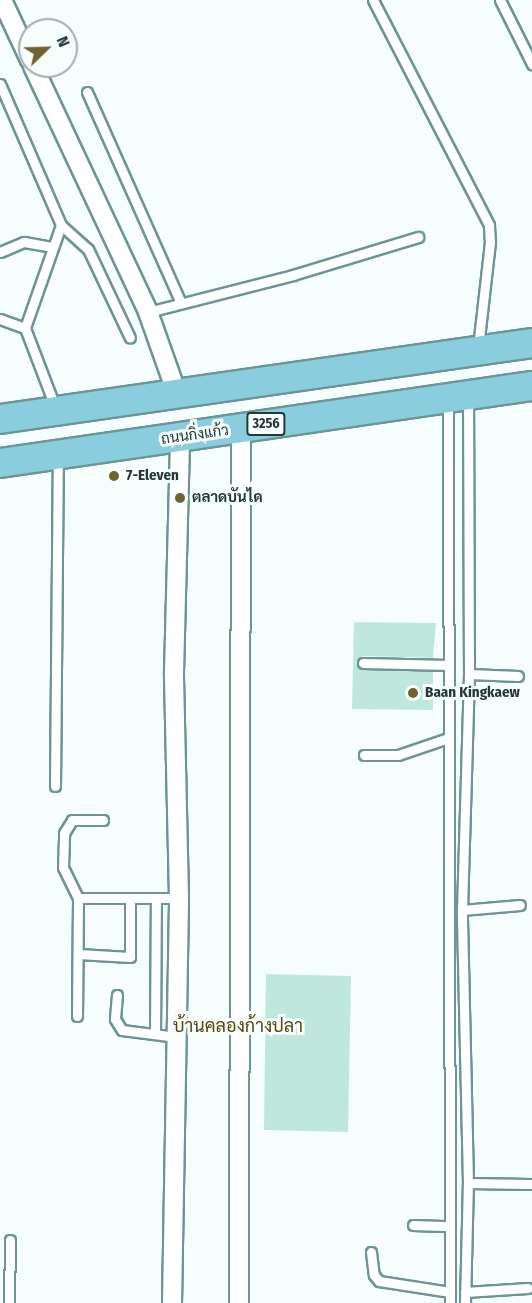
<!DOCTYPE html>
<html>
<head>
<meta charset="utf-8">
<style>
  body { margin:0 }
  #map { position:relative; width:532px; height:1303px; overflow:hidden; background:#f5fdfd; font-family:"Fira Sans Condensed",Sarabun,sans-serif }
  div>[style] { position:absolute }
  .building>* { inset:0; background:#bfe8dd }
  .roads { filter:drop-shadow(2px 0 #6b9596) drop-shadow(-2px 0 #6b9596) drop-shadow(0 2px #6b9596) drop-shadow(0 -2px #6b9596) }
  .lane>* { height:9px; margin:-4.5px; padding:0 4.5px; transform-origin:4.5px; border-radius:4.5px; background:#fff }
  .street>* { height:18px; margin:-9px; padding:0 9px; transform-origin:9px; border-radius:9px; background:#fff }
  .primary>* { height:28px; margin:-14px; padding:0 14px; transform-origin:14px; border-radius:14px; background:#89cddf }
  .dots>* { width:16px; height:16px; translate:-50% -50%; box-sizing:border-box; border:3px solid #f5fdfd; border-radius:50% }
  span { translate:-50% -50%; white-space:nowrap; text-align:center; line-height:1.15; -webkit-text-stroke:6px #f5fdfd; paint-order:stroke }
  .shield-label span { padding:2px 4px; background:#f5fdfd; border:2px solid; border-radius:4px; -webkit-text-stroke-width:0 }
  .shield-label { font-size:14px; color:#253737; font-weight:700 }
  .street-label { font-size:15px; color:#253737 }
  .poi-label { font-size:15px; color:#253737; font-weight:700 }
  .left { translate:0 -50%; text-align:left }
  .quarter-label { font-size:18px; color:#584705 }
  .north { position:absolute; left:18px; top:18px; width:60px; height:60px; box-sizing:border-box; background:#f5fdfd; border:2px solid #a2aeae; border-radius:50%; rotate:67deg; font-size:16px; font-weight:700; line-height:24px; text-align:center; color:#253737 }
  .north::after { content:''; display:block; margin:auto; width:21px; height:27px; background:#716230; clip-path:polygon(50% 0,100% 100%,50% 72%,0 100%) }
</style>
</head>
<body>
<div id="map">
  <div class="building">
    <i style="clip-path:polygon(354px 622px,436px 623px,433px 658px,363px 656px,356px 662px,363px 670px,433px 671px,433px 710px,352px 709px)"></i>
    <i style="clip-path:polygon(266px 974px,351px 976px,348px 1132px,264px 1130px)"></i>
  </div>
  <div class="roads">
    <div class="lane">
      <i style="left:373px;top:0;width:253px;rotate:62.7deg"></i>
      <i style="left:489px;top:225px;width:17px;rotate:87deg"></i>
      <i style="left:490px;top:242px;width:107px;rotate:96.5deg"></i>
      <i style="left:500px;top:0;width:72px;rotate:63.4deg"></i>
      <i style="left:0;top:84px;width:154px;rotate:66.6deg"></i>
      <i style="left:61px;top:225px;width:109px;rotate:109.3deg"></i>
      <i style="left:25px;top:328px;width:87px;rotate:69.1deg"></i>
      <i style="left:87px;top:92px;width:231px;rotate:66deg"></i>
      <i style="left:61px;top:225px;width:36px;rotate:42deg"></i>
      <i style="left:88px;top:249px;width:98px;rotate:64.7deg"></i>
      <i style="left:0;top:252px;width:26px;rotate:-23deg"></i>
      <i style="left:24px;top:242px;width:28px;rotate:10deg"></i>
      <i style="left:148px;top:312px;width:150px;rotate:-14.3deg"></i>
      <i style="left:293px;top:275px;width:131px;rotate:-16.9deg"></i>
      <i style="left:0;top:319px;width:27px;rotate:20deg"></i>
      <i style="left:448px;top:401px;width:902px;rotate:89.87deg"></i>
      <i style="left:363px;top:663px;width:86px;rotate:1.3deg"></i>
      <i style="left:469px;top:674px;width:49px;rotate:2.3deg"></i>
      <i style="left:364px;top:755px;width:34px"></i>
      <i style="left:398px;top:755px;width:53px;rotate:-18.8deg"></i>
      <i style="left:55px;top:786px;width:329px;rotate:-89.5deg"></i>
      <i style="left:78px;top:898px;width:101px"></i>
      <i style="left:462px;top:910px;width:58px;rotate:-4.9deg"></i>
      <i style="left:78px;top:954px;width:52px;rotate:3.3deg"></i>
      <i style="left:130px;top:957px;width:59px;rotate:-90deg"></i>
      <i style="left:117px;top:995px;width:24px;rotate:95deg"></i>
      <i style="left:115px;top:1019px;width:13px;rotate:58deg"></i>
      <i style="left:122px;top:1030px;width:55px;rotate:7.3deg"></i>
      <i style="left:77px;top:1016px;width:118px;rotate:-89.5deg"></i>
      <i style="left:78px;top:898px;width:34px;rotate:-116deg"></i>
      <i style="left:63px;top:867px;width:34px;rotate:-88deg"></i>
      <i style="left:64px;top:833px;width:15px;rotate:-58deg"></i>
      <i style="left:72px;top:820px;width:31px"></i>
      <i style="left:155px;top:1034px;width:136px;rotate:-89.6deg"></i>
      <i style="left:468px;top:1183px;width:62px;rotate:0.9deg"></i>
      <i style="left:413px;top:1225px;width:37px;rotate:2deg"></i>
      <i style="left:371px;top:1252px;width:23px;rotate:83deg"></i>
      <i style="left:374px;top:1275px;width:8px;rotate:50deg"></i>
      <i style="left:379px;top:1281px;width:72px;rotate:8.8deg"></i>
      <i style="left:465px;top:1292px;width:63px;rotate:-3.6deg"></i>
      <i style="left:9px;top:1303px;width:63px;rotate:-89.1deg"></i>
      <i style="left:465px;top:1303px;width:120px;rotate:-88.6deg"></i>
      <i style="left:468px;top:1183px;width:273px;rotate:-91.3deg"></i>
      <i style="left:462px;top:910px;width:236px;rotate:-88.3deg"></i>
      <i style="left:469px;top:674px;width:276px;rotate:-90.2deg"></i>
    </div>
    <div class="street">
      <i style="left:2px;top:0;width:66px;rotate:65deg"></i>
      <i style="left:33px;top:66px;width:272px;rotate:64.9deg"></i>
      <i style="left:148px;top:312px;width:87px;rotate:70.5deg"></i>
      <i style="left:172px;top:1303px;width:405px;rotate:-89deg"></i>
      <i style="left:179px;top:898px;width:226px;rotate:-91.3deg"></i>
      <i style="left:174px;top:672px;width:235px;rotate:-88.5deg"></i>
      <i style="left:239px;top:1303px;width:875px;rotate:-89.87deg"></i>
    </div>
    <div class="primary">
      <i style="left:0;top:419px;width:537px;rotate:-8.13deg"></i>
      <i style="left:0;top:463px;width:538px;rotate:-8.24deg"></i>
    </div>
  </div>
  <div class="dots">
    <i style="left:114px;top:476px;background:#716230"></i>
    <i style="left:180px;top:498px;background:#716230"></i>
    <i style="left:413px;top:693px;background:#716230"></i>
  </div>
  <div class="shield-label">
    <span style="left:266px;top:424px">3256</span>
  </div>
  <div class="street-label">
    <span style="left:195px;top:435px;rotate:-8deg">ถนนกิ่งแก้ว</span>
  </div>
  <div class="poi-label">
    <span class="left" style="left:126px;top:476px">7-Eleven</span>
    <span class="left" style="left:192px;top:498px">ตลาดบันได</span>
    <span class="left" style="left:425px;top:693px">Baan Kingkaew</span>
  </div>
  <div class="quarter-label">
    <span style="left:238px;top:1026px">บ้านคลองก้างปลา</span>
  </div>
  <div class="north">N</div>
</div>
</body>
</html>
